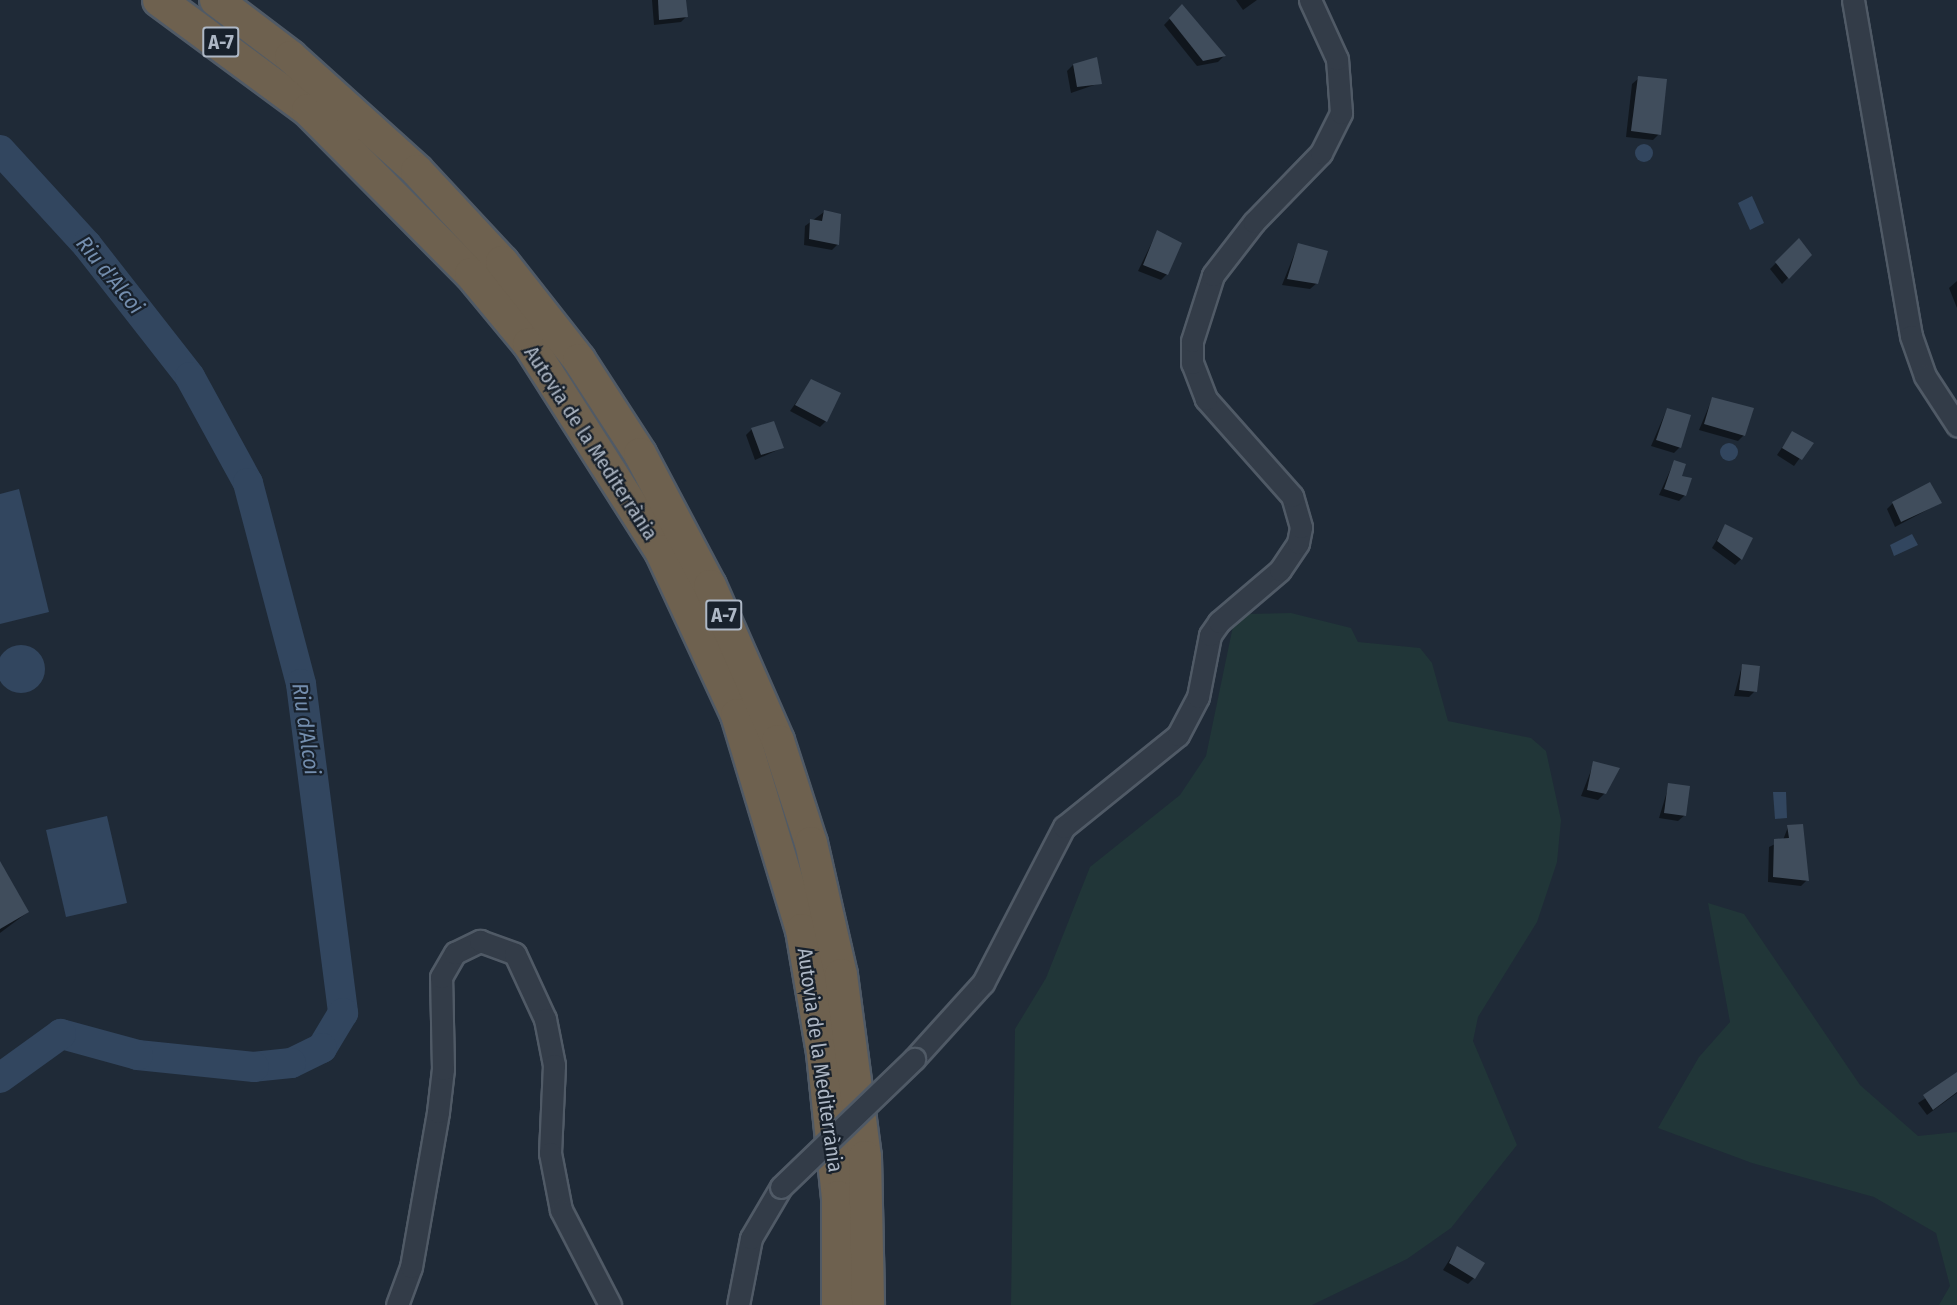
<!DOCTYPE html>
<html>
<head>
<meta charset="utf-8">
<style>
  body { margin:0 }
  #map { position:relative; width:1957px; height:1305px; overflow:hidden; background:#1f2a37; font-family:"Fira Sans Condensed",sans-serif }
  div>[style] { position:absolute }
  .green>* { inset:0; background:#213638 }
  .water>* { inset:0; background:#32465f }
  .round { border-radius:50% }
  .shadow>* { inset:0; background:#0007 }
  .river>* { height:30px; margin:-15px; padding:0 15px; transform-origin:15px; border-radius:15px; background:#32465f }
  .building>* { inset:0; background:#404d5c }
  .roads { filter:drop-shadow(2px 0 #505a66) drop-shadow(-2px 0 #505a66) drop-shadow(0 2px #505a66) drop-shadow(0 -2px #505a66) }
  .tertiary>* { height:21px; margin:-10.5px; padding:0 10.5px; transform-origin:10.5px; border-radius:10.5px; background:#333c48 }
  .motorway>* { height:32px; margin:-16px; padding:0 16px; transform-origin:16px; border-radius:16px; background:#6e614f }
  .bridges { filter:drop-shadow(2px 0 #505a66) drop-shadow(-2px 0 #505a66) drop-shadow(0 2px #505a66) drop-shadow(0 -2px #505a66) }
  .tertiary-bridge>* { height:21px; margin:-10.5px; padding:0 10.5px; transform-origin:10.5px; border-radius:10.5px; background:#333c48 }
  span { translate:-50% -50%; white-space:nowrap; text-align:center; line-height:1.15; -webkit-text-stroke:4.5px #18212c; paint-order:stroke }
  .shield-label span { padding:2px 4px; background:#18212c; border:2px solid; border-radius:4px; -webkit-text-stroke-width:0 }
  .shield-label { font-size:20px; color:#adb7c5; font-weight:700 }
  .street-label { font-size:21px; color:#adb7c5 }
  .water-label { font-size:22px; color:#748eae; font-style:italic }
</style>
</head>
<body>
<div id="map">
  <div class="green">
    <i style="clip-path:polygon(1291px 613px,1351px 628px,1358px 642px,1420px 648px,1432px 663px,1448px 721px,1531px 738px,1546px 751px,1561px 820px,1557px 862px,1537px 922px,1478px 1017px,1473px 1041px,1517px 1145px,1451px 1228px,1407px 1259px,1312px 1305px,1011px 1305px,1015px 1029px,1046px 978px,1090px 867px,1180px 795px,1206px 756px,1233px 626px,1247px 614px)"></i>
    <i style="clip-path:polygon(1708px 903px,1744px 914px,1860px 1085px,1918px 1136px,1957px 1132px,1957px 1305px,1939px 1305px,1950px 1286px,1936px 1233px,1874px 1197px,1752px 1163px,1658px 1128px,1699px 1057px,1730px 1022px)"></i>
  </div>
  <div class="water">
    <i class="round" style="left:1635px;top:144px;width:18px;height:18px"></i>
    <i style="clip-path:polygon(1752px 196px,1764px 223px,1750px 230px,1738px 203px)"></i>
    <i class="round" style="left:1720px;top:443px;width:18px;height:18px"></i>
    <i style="clip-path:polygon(19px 489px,49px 612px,0 624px,0 494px)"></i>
    <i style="clip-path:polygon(1912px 534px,1918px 545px,1894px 556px,1890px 545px)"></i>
    <i class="round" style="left:-3px;top:645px;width:48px;height:48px"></i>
    <i style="clip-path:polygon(1773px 792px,1786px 792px,1787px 818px,1775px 819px)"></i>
    <i style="clip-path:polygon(107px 816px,127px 903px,66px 917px,46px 830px)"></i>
  </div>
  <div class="shadow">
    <i style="clip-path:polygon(652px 0,684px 0,687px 16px,681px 22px,654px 25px)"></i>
    <i style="clip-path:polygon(1236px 0,1257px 0,1243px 10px)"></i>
    <i style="clip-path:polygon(1182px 6px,1224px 56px,1218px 62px,1197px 66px,1164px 25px)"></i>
    <i style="clip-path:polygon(1073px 65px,1100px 83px,1071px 93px,1067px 71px)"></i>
    <i style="clip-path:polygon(1639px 78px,1659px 134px,1653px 140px,1626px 137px,1632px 84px)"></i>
    <i style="clip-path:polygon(824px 212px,838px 244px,832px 250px,804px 245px,805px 226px)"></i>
    <i style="clip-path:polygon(1157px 232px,1167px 274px,1161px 280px,1138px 271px)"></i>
    <i style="clip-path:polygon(1799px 240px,1810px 255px,1782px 284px,1770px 269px)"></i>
    <i style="clip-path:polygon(1298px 245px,1317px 283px,1310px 289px,1282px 285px)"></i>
    <i style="clip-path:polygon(1957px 281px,1957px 308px,1949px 288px)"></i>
    <i style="clip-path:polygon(812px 380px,826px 421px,820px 427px,790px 411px)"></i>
    <i style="clip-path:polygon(1712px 399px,1744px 435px,1738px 441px,1699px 430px)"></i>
    <i style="clip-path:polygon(1667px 409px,1680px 447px,1674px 453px,1651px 446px)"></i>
    <i style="clip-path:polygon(752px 429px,782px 448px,755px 460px,746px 435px)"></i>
    <i style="clip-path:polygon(1792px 433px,1811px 443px,1794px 466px,1777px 455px)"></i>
    <i style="clip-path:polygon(1674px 462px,1685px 495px,1679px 501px,1659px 495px)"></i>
    <i style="clip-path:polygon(1893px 503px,1940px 503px,1895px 527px,1887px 509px)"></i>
    <i style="clip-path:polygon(1725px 526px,1741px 559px,1735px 565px,1712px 548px)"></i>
    <i style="clip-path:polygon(1742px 666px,1755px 691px,1749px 697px,1734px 696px)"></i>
    <i style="clip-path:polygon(1594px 763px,1605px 793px,1598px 800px,1581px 796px)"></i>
    <i style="clip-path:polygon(1669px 785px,1685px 815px,1678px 821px,1659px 818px)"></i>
    <i style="clip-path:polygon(1788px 827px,1807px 880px,1801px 886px,1768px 882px,1769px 847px,1783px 840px)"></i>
    <i style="clip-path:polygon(0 864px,28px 912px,0 933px)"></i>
    <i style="clip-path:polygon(1957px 1078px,1957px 1093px,1927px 1115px,1918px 1103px)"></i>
    <i style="clip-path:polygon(1457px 1248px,1474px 1278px,1468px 1284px,1443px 1270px)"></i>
  </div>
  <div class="river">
    <i style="left:0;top:150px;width:129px;rotate:47.5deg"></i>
    <i style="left:87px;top:245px;width:167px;rotate:52deg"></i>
    <i style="left:190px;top:377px;width:121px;rotate:61.3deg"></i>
    <i style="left:248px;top:483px;width:208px;rotate:75.2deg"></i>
    <i style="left:301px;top:684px;width:332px;rotate:82.7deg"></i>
    <i style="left:343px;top:1013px;width:41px;rotate:121deg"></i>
    <i style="left:322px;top:1048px;width:34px;rotate:154deg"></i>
    <i style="left:291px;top:1063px;width:37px;rotate:174deg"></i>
    <i style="left:254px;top:1067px;width:117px;rotate:-174.1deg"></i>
    <i style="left:138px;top:1055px;width:80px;rotate:-164.7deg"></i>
    <i style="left:61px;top:1034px;width:75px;rotate:144.2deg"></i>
  </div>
  <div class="building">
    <i style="clip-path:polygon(658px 0,686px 0,688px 17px,659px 20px)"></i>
    <i style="clip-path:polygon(1182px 4px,1226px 56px,1203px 61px,1169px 18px)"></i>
    <i style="clip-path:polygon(1097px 57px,1102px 84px,1077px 87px,1073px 64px)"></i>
    <i style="clip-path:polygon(1638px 76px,1667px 79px,1661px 135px,1631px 131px)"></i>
    <i style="clip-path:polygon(824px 210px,841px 214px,839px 245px,809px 239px,810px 219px,822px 221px)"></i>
    <i style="clip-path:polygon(1157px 230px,1182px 243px,1168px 275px,1143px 265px)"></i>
    <i style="clip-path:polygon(1799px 238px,1812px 255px,1789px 279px,1775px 262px)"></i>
    <i style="clip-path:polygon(1298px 243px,1328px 251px,1318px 284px,1287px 279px)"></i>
    <i style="clip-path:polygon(811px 379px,841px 393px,827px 422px,795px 405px)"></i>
    <i style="clip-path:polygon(1712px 397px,1754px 408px,1745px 436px,1704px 424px)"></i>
    <i style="clip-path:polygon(1667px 408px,1691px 415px,1681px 448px,1656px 440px)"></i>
    <i style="clip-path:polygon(774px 421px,784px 448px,761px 455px,751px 428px)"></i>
    <i style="clip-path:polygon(1792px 431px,1814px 443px,1802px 460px,1782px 448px)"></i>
    <i style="clip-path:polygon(1674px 460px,1686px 464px,1682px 476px,1692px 478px,1686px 496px,1664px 489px)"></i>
    <i style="clip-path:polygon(1930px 482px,1942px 503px,1901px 522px,1892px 502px)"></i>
    <i style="clip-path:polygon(1725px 524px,1753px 538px,1742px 560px,1717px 541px)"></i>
    <i style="clip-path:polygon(1742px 664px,1760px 666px,1757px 692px,1739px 690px)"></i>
    <i style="clip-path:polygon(1593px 761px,1620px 768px,1606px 794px,1587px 790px)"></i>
    <i style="clip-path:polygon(1668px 783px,1690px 786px,1686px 816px,1664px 813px)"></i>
    <i style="clip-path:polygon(1803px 824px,1809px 881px,1773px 877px,1774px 839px,1789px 838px,1787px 825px)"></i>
    <i style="clip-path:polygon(0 861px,29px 912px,0 929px)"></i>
    <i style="clip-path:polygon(1957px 1072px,1957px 1092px,1933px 1110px,1923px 1095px)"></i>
    <i style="clip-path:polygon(1457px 1246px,1485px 1263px,1475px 1279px,1449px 1263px)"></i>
  </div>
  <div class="roads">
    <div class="tertiary">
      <i style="left:1853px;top:0;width:341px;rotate:80.2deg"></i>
      <i style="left:1911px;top:336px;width:42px;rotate:70.7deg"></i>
      <i style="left:1925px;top:376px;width:59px;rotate:56.9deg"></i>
      <i style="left:914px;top:1059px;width:103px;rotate:-47.8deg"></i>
      <i style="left:983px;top:983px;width:176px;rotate:-62.6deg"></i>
      <i style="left:1064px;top:827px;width:146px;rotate:-38.9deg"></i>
      <i style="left:1178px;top:735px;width:43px;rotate:-62.2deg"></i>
      <i style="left:1198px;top:697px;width:63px;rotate:-79deg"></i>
      <i style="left:1210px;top:635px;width:16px;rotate:-55deg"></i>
      <i style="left:1219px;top:622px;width:80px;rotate:-40.4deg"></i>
      <i style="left:1280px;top:570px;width:32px;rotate:-56deg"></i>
      <i style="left:1298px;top:543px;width:16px;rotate:-79deg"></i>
      <i style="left:1301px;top:527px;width:32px;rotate:-106deg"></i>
      <i style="left:1292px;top:496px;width:130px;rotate:-131.6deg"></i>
      <i style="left:1206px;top:399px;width:39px;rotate:-111deg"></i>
      <i style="left:1192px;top:363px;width:22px;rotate:-90deg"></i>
      <i style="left:1192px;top:341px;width:69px;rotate:-72.3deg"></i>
      <i style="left:1213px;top:275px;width:67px;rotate:-52.3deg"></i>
      <i style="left:1254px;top:222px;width:96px;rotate:-45.8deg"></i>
      <i style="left:1321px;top:153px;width:45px;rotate:-63.4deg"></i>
      <i style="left:1341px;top:113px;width:54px;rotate:-94.2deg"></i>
      <i style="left:1337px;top:59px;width:65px;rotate:-114.6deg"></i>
      <i style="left:397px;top:1305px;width:40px;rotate:-69.8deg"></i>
      <i style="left:411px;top:1267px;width:157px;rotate:-80.1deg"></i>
      <i style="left:438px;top:1112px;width:43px;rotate:-83.4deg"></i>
      <i style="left:443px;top:1069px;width:92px;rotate:-91.2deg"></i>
      <i style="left:441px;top:977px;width:28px;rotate:-60deg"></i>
      <i style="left:455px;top:953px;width:28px;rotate:-26deg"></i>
      <i style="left:480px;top:941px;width:37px;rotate:20deg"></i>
      <i style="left:515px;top:954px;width:72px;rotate:65.2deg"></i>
      <i style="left:545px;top:1019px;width:47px;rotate:78.9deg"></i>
      <i style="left:554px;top:1065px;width:88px;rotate:92.6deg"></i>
      <i style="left:550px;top:1153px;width:58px;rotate:79.1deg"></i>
      <i style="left:561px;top:1210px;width:107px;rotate:62.7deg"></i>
      <i style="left:738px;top:1305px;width:68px;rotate:-79deg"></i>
      <i style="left:751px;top:1238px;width:59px;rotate:-59.5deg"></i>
    </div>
    <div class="motorway">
      <i style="left:159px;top:0;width:185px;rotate:36.4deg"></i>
      <i style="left:308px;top:110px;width:231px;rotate:45.2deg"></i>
      <i style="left:471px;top:274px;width:91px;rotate:50.4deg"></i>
      <i style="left:529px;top:344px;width:246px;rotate:57.5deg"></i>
      <i style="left:661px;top:551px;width:181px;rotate:65.1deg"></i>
      <i style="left:737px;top:715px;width:225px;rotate:73.2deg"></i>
      <i style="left:802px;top:930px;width:125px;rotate:80.3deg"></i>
      <i style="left:823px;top:1053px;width:145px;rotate:84.1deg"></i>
      <i style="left:838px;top:1197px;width:108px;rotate:90deg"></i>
      <i style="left:216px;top:0;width:94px;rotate:37.2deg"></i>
      <i style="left:291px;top:57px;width:170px;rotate:42.1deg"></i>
      <i style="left:417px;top:171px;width:125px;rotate:47deg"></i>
      <i style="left:502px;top:262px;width:125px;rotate:51.8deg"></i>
      <i style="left:579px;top:360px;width:112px;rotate:57deg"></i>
      <i style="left:640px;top:454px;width:149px;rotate:62.1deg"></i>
      <i style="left:710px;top:586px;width:169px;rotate:66.3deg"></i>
      <i style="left:778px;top:741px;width:107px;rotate:72.1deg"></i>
      <i style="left:811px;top:843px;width:135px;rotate:77.2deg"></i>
      <i style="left:841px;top:975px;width:184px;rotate:82.5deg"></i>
      <i style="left:865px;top:1157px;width:148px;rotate:88.8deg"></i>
    </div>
  </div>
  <div class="bridges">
    <div class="tertiary-bridge">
      <i style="left:781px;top:1187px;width:185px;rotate:-43.9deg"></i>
    </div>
  </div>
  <div class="shield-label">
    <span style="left:221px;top:42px">A-7</span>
    <span style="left:724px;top:615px">A-7</span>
  </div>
  <div class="street-label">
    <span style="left:591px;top:443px;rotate:57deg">Autovia de la Mediterrània</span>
    <span style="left:820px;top:1060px;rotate:82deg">Autovia de la Mediterrània</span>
  </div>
  <div class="water-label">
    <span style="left:110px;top:275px;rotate:51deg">Riu d'Alcoi</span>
    <span style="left:306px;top:729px;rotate:82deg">Riu d'Alcoi</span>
  </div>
</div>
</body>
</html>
